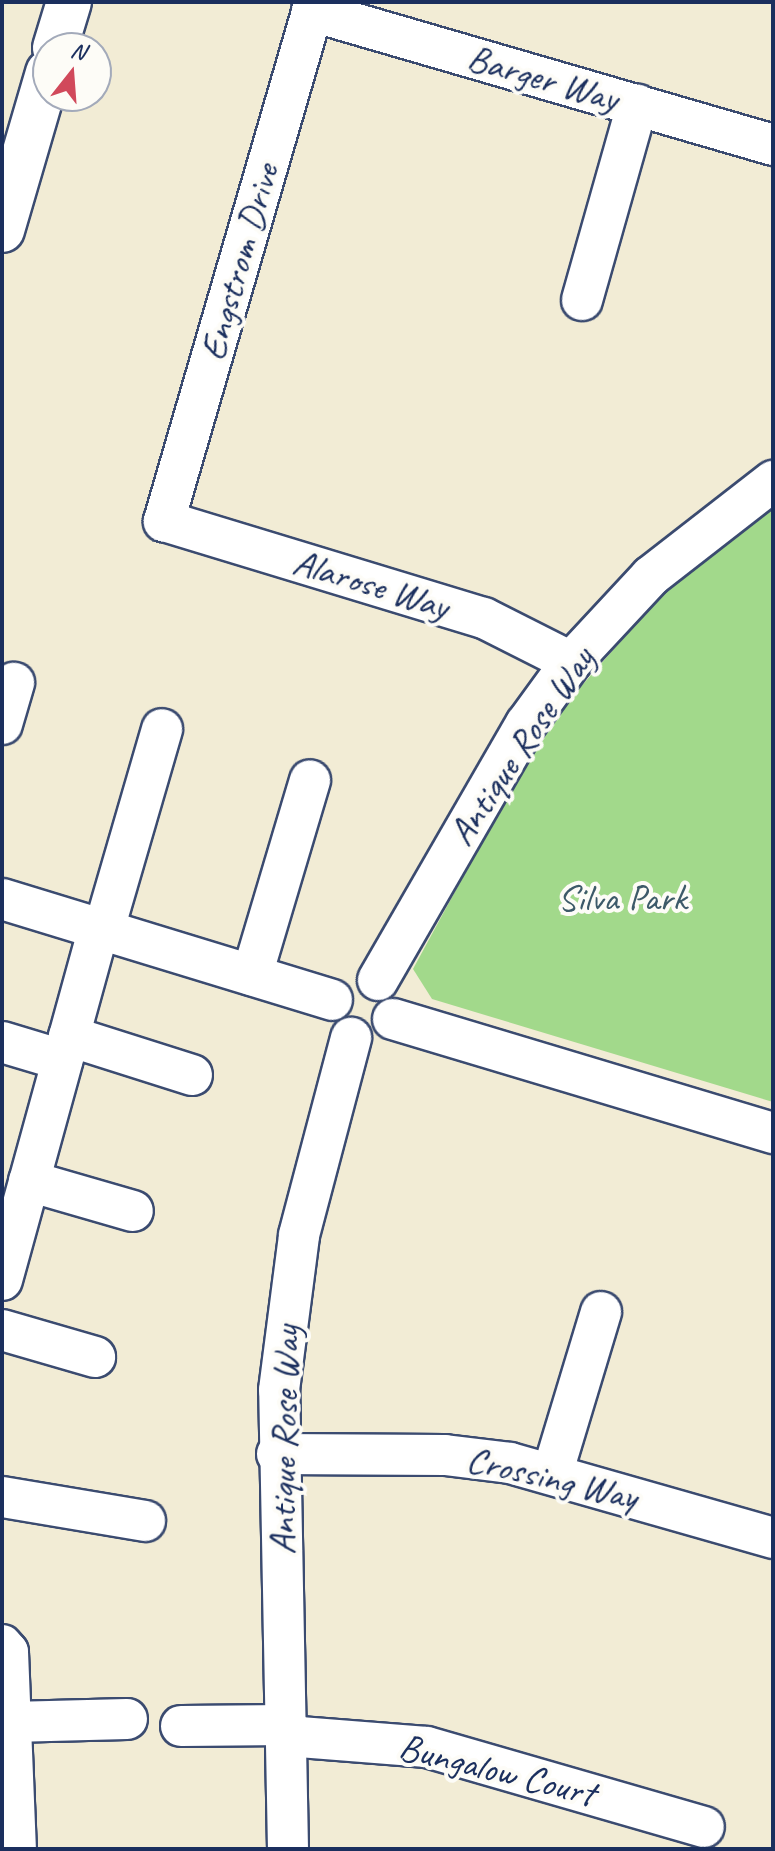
<!DOCTYPE html>
<html>
<head>
<meta charset="utf-8">
<style>
  body { margin:0 }
  #map { position:relative; width:775px; height:1851px; overflow:hidden; background:#f2ecd5; font-family:Caveat,sans-serif }
  div>[style] { position:absolute }
  .green>* { inset:0; background:#a2d98b }
  .roads { filter:drop-shadow(2px 0 #3b4b70) drop-shadow(-2px 0 #3b4b70) drop-shadow(0 2px #3b4b70) drop-shadow(0 -2px #3b4b70) }
  .minor>* { height:40px; margin:-20px; padding:0 20px; transform-origin:20px; border-radius:20px; background:#fff }
  .major>* { height:44px; margin:-22px; padding:0 22px; transform-origin:22px; border-radius:22px; background:#fff }
  span { translate:-50% -50%; white-space:nowrap; text-align:center; line-height:1.15; -webkit-text-stroke:8px #fdfcf7; paint-order:stroke }
  .street-label { font-size:38px; color:#1b2f5e }
  .park-label { font-size:38px; color:#3d5a69 }
  .frame { position:absolute; inset:0; border:4px solid #1b2f5e; pointer-events:none }
  .north { position:absolute; left:32px; top:32px; width:80px; height:80px; box-sizing:border-box; background:#fdfcf7; border:2px solid #a3aaba; border-radius:50%; rotate:17deg; font-size:22px; font-weight:700; line-height:32px; text-align:center; color:#1b2f5e }
  .north::after { content:''; display:block; margin:auto; width:28px; height:36px; background:#d1495b; clip-path:polygon(50% 0,100% 100%,50% 72%,0 100%) }
</style>
</head>
<body>
<div id="map">
  <div class="green">
    <i style="clip-path:polygon(773px 505px,773px 1102px,432px 999px,413px 969px,502px 805px,562px 708px,673px 582px)"></i>
  </div>
  <div class="roads">
    <div class="minor">
      <i style="left:315px;top:2px;width:541px;rotate:106.22deg"></i>
      <i style="left:164px;top:521px;width:334px;rotate:16.9deg"></i>
      <i style="left:484px;top:618px;width:97px;rotate:26.8deg"></i>
      <i style="left:312px;top:11px;width:480px;rotate:16.2deg"></i>
      <i style="left:582px;top:300px;width:203px;rotate:-74.2deg"></i>
      <i style="left:2px;top:724px;width:43px;rotate:-73.7deg"></i>
      <i style="left:2px;top:899px;width:345px;rotate:17deg"></i>
      <i style="left:104px;top:929px;width:208px;rotate:-73.8deg"></i>
      <i style="left:252px;top:975px;width:203px;rotate:-73.4deg"></i>
      <i style="left:378px;top:980px;width:296px;rotate:-60deg"></i>
      <i style="left:526px;top:724px;width:77px;rotate:-54deg"></i>
      <i style="left:571px;top:662px;width:117px;rotate:-47.1deg"></i>
      <i style="left:651px;top:576px;width:155px;rotate:-37.9deg"></i>
      <i style="left:393px;top:1019px;width:397px;rotate:16.7deg"></i>
      <i style="left:69px;top:1036px;width:129px;rotate:17.6deg"></i>
      <i style="left:2px;top:1042px;width:63px;rotate:16.7deg"></i>
      <i style="left:29px;top:1181px;width:108px;rotate:16.1deg"></i>
      <i style="left:2px;top:1280px;width:365px;rotate:-74.6deg"></i>
      <i style="left:2px;top:1330px;width:97px;rotate:16.2deg"></i>
      <i style="left:277px;top:1454px;width:168px;rotate:0.3deg"></i>
      <i style="left:445px;top:1455px;width:65px;rotate:7deg"></i>
      <i style="left:510px;top:1463px;width:273px;rotate:15.9deg"></i>
      <i style="left:553px;top:1471px;width:166px;rotate:-73.2deg"></i>
      <i style="left:2px;top:1497px;width:145px;rotate:9.5deg"></i>
      <i style="left:2px;top:1645px;width:9px;rotate:49deg"></i>
      <i style="left:8px;top:1652px;width:197px;rotate:87.7deg"></i>
      <i style="left:11px;top:1722px;width:116px;rotate:-1.5deg"></i>
      <i style="left:181px;top:1726px;width:106px;rotate:-0.5deg"></i>
      <i style="left:287px;top:1736px;width:140px;rotate:4.5deg"></i>
      <i style="left:427px;top:1747px;width:288px;rotate:16.1deg"></i>
      <i style="left:288px;top:1849px;width:459px;rotate:-91.1deg"></i>
      <i style="left:279px;top:1390px;width:156px;rotate:-82.6deg"></i>
      <i style="left:299px;top:1235px;width:204px;rotate:-75.2deg"></i>
    </div>
    <div class="major">
      <i style="left:55px;top:48px;width:48px;rotate:-73.1deg"></i>
      <i style="left:2px;top:230px;width:164px;rotate:-73.7deg"></i>
    </div>
  </div>
  <div class="street-label">
    <span style="left:543px;top:78px;rotate:16deg">Barger Way</span>
    <span style="left:239px;top:262px;rotate:-74deg">Engstrom Drive</span>
    <span style="left:371px;top:584px;rotate:17deg">Alarose Way</span>
    <span style="left:521px;top:746px;rotate:-56deg">Antique Rose Way</span>
    <span style="left:284px;top:1440px;rotate:-89deg">Antique Rose Way</span>
    <span style="left:552px;top:1478px;rotate:13deg">Crossing Way</span>
    <span style="left:497px;top:1770px;rotate:14deg">Bungalow Court</span>
  </div>
  <div class="park-label">
    <span style="left:622px;top:898px">Silva Park</span>
  </div>
  <div class="frame"></div>
  <div class="north">N</div>
</div>
</body>
</html>
